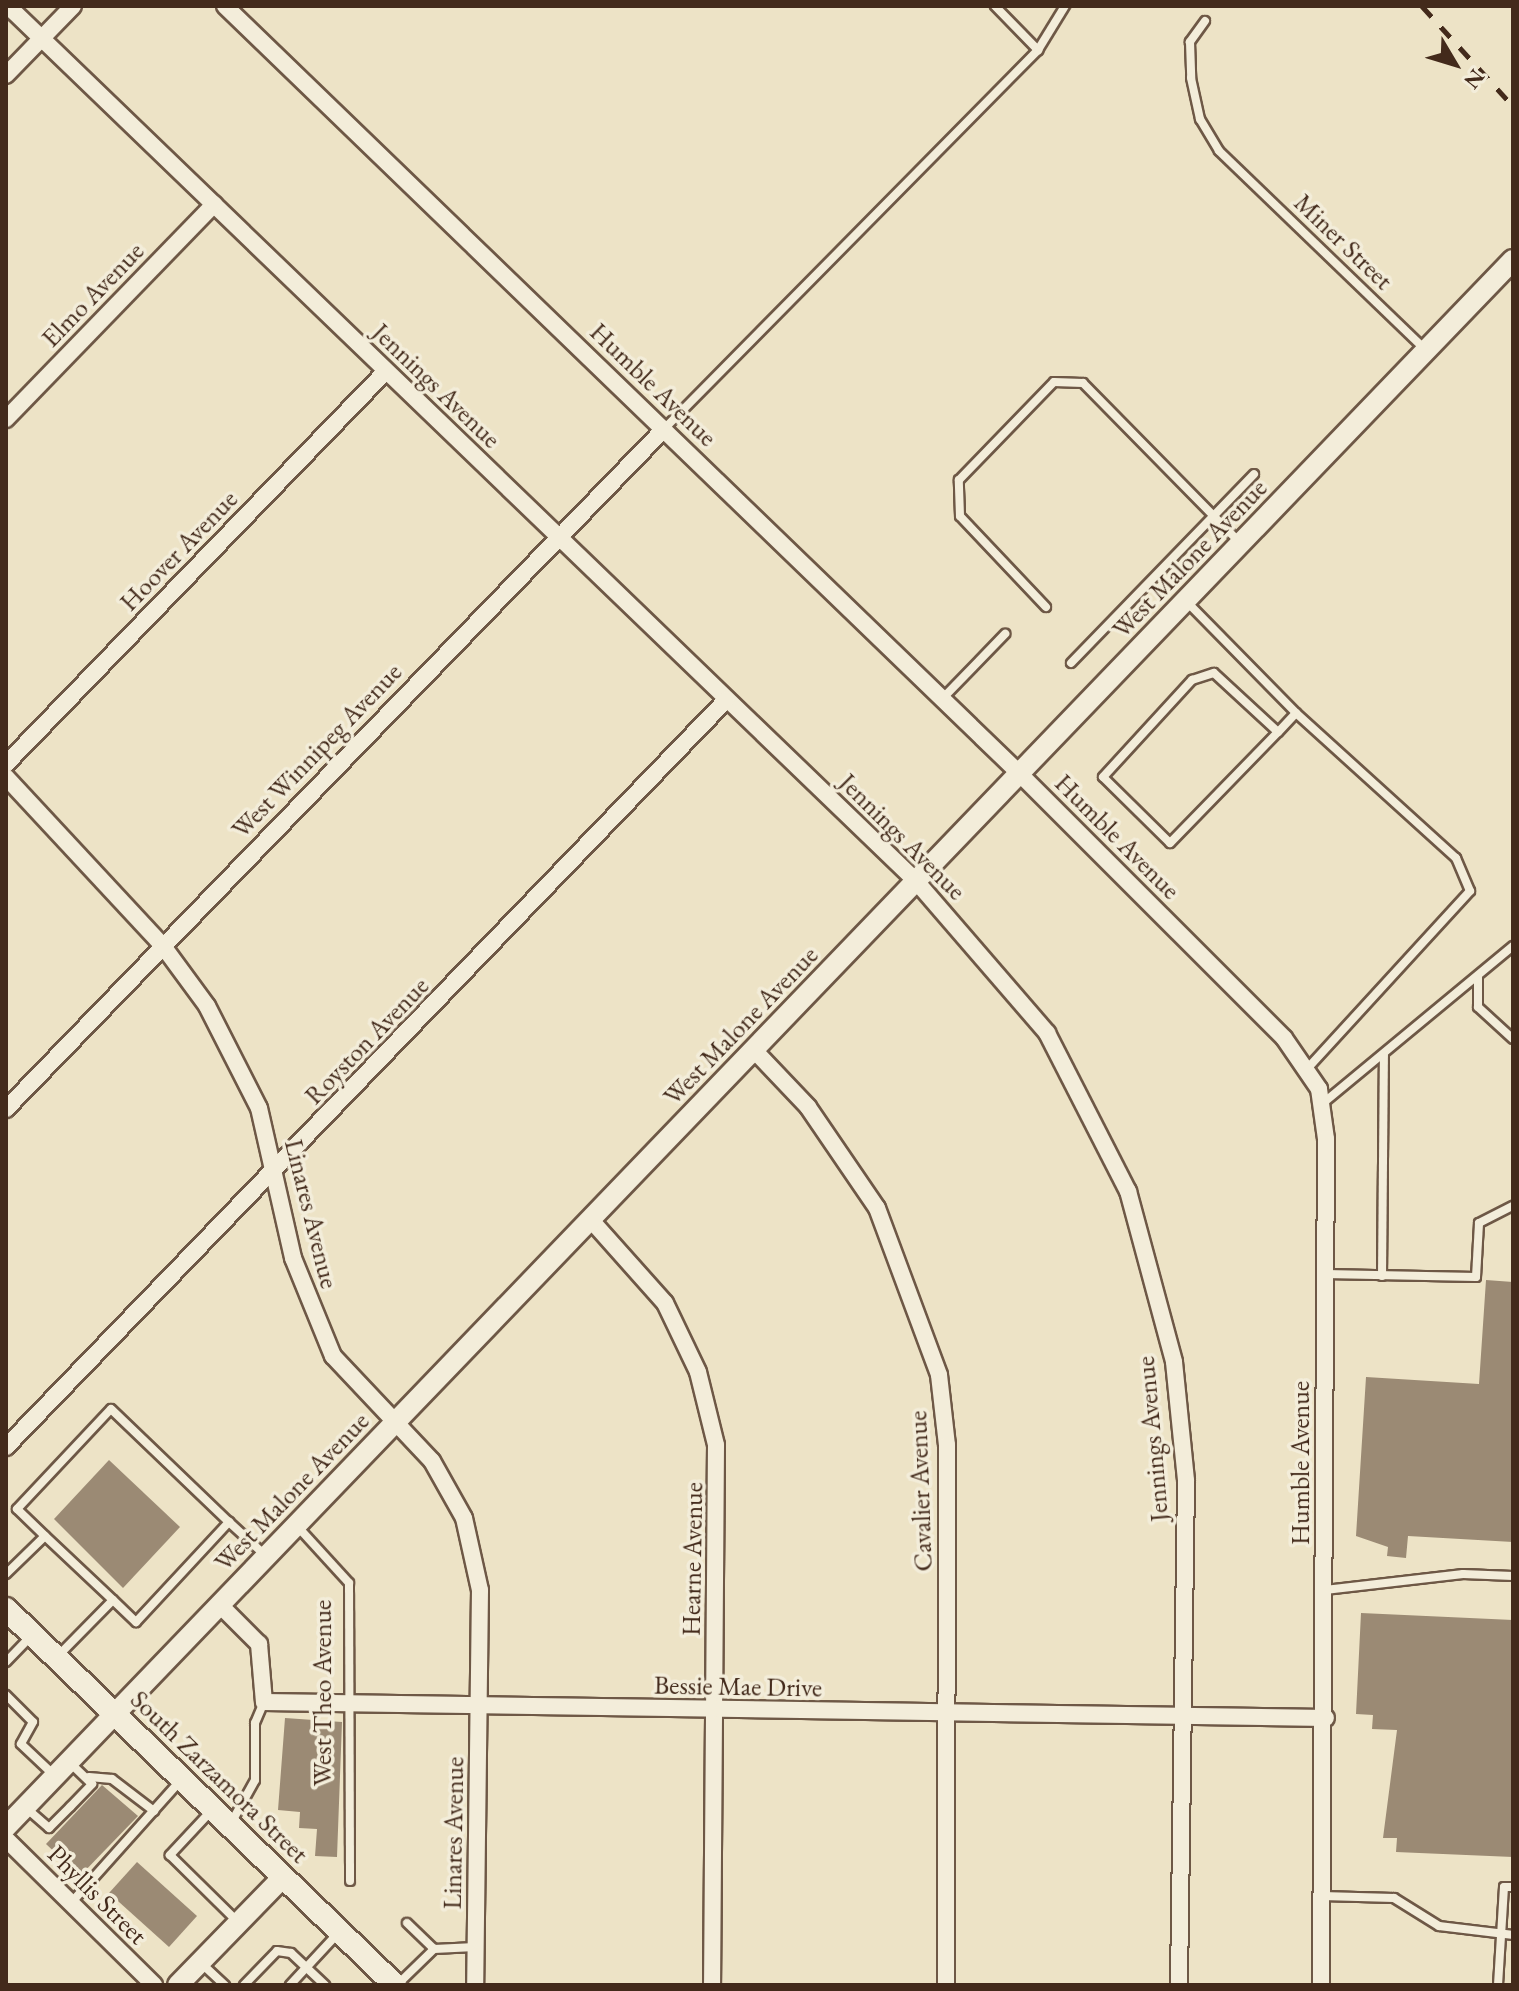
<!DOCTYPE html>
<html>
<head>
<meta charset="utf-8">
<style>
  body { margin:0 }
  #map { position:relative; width:1519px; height:1991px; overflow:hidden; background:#ede3c6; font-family:"EB Garamond",serif }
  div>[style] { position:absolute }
  .building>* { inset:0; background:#9b8a74 }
  .roads { filter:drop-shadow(2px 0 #6e5846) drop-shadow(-2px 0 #6e5846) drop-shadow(0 2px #6e5846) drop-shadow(0 -2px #6e5846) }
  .service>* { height:8px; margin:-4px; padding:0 4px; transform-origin:4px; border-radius:4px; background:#f3edda }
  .minor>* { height:16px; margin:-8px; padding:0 8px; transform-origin:8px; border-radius:8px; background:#f3edda }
  .tertiary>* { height:20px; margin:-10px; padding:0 10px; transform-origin:10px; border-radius:10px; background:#f3edda }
  .secondary>* { height:22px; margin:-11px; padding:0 11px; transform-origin:11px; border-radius:11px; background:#f3edda }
  .rail>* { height:5px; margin-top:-2.5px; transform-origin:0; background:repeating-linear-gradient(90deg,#432a1b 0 14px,transparent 0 28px) }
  span { translate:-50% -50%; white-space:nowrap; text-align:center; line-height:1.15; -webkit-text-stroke:7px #f3edda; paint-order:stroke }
  .street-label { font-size:26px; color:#432a1b }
  .frame { position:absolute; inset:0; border:8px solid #432a1b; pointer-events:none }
  .north { position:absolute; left:1415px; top:24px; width:80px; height:80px; -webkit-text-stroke:6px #f3edda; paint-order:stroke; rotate:128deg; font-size:22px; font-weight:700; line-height:32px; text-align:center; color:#432a1b }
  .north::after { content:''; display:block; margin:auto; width:28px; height:36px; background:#432a1b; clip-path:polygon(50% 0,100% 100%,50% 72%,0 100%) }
</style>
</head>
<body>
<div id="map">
  <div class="building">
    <i style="clip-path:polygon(1486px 1280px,1513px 1282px,1513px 1542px,1408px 1536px,1406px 1558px,1387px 1556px,1388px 1547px,1356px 1536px,1366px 1377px,1479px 1384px)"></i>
    <i style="clip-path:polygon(109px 1460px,180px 1527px,123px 1588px,54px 1519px)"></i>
    <i style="clip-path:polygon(1361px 1613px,1513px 1620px,1513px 1857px,1396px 1852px,1397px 1838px,1383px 1838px,1397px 1730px,1372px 1729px,1373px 1715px,1356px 1714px)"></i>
    <i style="clip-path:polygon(285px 1718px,342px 1722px,337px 1857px,315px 1856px,317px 1829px,299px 1828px,300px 1812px,278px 1810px)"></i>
    <i style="clip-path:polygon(102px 1785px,138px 1816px,80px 1876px,46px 1844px)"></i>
    <i style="clip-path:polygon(137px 1862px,197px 1916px,169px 1947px,109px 1893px)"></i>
  </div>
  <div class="roads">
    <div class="service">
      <i style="left:995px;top:6px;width:62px;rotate:45.7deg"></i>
      <i style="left:1205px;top:21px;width:26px;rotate:126deg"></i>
      <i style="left:1190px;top:42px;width:36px;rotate:88deg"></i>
      <i style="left:1191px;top:78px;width:42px;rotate:77.6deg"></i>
      <i style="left:1200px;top:119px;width:37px;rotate:59deg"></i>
      <i style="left:1219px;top:151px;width:287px;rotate:43.9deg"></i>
      <i style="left:664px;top:429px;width:532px;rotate:-45.38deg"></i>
      <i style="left:1038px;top:50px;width:52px;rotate:-58.5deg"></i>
      <i style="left:1187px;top:602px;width:156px;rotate:45.5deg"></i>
      <i style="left:1296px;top:713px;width:26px;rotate:133deg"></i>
      <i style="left:1278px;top:732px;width:155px;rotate:134.2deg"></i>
      <i style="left:1170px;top:843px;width:94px;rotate:-135.4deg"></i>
      <i style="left:1103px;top:777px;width:132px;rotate:-47.5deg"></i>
      <i style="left:1192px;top:680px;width:23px;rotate:-18deg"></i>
      <i style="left:1214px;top:673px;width:87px;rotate:42.7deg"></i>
      <i style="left:1046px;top:607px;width:125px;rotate:-133.4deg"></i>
      <i style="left:960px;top:516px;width:36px;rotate:-92deg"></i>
      <i style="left:959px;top:480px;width:136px;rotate:-45.9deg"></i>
      <i style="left:1054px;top:382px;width:29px;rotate:2deg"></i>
      <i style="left:1083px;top:383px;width:224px;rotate:45.5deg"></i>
      <i style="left:1071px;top:663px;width:263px;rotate:-45.9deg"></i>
      <i style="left:942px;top:699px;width:91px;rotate:-45.9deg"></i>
      <i style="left:1296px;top:713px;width:216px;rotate:42.2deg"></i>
      <i style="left:1456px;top:858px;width:36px;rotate:67deg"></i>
      <i style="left:1470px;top:891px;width:241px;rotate:132.5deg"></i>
      <i style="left:1478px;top:976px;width:31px;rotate:90deg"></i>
      <i style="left:1478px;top:1007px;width:47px;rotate:42.4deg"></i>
      <i style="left:1322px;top:1104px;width:248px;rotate:-39.6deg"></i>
      <i style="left:1325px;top:1274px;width:151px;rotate:1.1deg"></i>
      <i style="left:1476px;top:1277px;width:54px;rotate:-86.8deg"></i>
      <i style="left:1479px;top:1223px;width:38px;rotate:-27deg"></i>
      <i style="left:1382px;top:1276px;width:222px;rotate:-89.5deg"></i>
      <i style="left:297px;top:1526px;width:77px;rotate:47.6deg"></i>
      <i style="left:349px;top:1583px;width:298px;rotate:89.8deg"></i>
      <i style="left:45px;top:1536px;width:39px;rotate:-136deg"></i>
      <i style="left:17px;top:1509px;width:137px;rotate:-46.8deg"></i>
      <i style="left:111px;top:1409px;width:163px;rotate:43.8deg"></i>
      <i style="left:6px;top:1574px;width:54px;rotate:-44.3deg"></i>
      <i style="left:45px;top:1536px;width:93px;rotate:43.3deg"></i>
      <i style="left:113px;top:1600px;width:80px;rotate:134.5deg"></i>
      <i style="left:1325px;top:1590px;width:139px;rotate:-6.6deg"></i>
      <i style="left:1463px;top:1574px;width:50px;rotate:2.3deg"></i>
      <i style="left:113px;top:1600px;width:32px;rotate:44deg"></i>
      <i style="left:136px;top:1622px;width:137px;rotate:-47.1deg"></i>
      <i style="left:229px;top:1522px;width:50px;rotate:42.6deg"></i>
      <i style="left:6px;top:1662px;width:37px;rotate:-46deg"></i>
      <i style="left:6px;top:1695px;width:38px;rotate:45deg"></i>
      <i style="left:33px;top:1722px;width:25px;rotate:119deg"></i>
      <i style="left:21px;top:1744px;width:47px;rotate:43.3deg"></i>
      <i style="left:89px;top:1777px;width:23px;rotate:5deg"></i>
      <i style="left:112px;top:1779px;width:53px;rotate:37.3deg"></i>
      <i style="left:25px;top:1807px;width:32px;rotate:41deg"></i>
      <i style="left:49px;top:1828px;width:30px;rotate:-45deg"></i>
      <i style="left:70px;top:1807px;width:32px;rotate:-46deg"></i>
      <i style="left:92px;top:1784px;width:32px;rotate:-136deg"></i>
      <i style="left:212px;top:1810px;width:62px;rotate:133deg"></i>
      <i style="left:170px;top:1855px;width:97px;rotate:44.6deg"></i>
      <i style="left:230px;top:1825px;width:51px;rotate:-60.9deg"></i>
      <i style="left:255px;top:1780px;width:57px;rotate:-90deg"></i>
      <i style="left:255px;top:1723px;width:23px;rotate:-67deg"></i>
      <i style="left:1322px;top:1896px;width:72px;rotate:1.6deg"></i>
      <i style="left:1394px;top:1898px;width:53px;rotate:31.9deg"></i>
      <i style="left:1439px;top:1926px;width:75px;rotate:6.9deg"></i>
      <i style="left:71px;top:1903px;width:165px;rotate:-48.2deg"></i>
      <i style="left:407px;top:1923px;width:37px;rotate:44deg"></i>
      <i style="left:201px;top:1963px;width:33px;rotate:43deg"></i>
      <i style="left:244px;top:1985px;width:47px;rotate:-45.9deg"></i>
      <i style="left:277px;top:1951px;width:14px;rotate:8deg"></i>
      <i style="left:291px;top:1953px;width:47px;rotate:43.3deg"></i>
      <i style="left:290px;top:1985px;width:72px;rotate:-47.2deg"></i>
      <i style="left:397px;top:1985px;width:52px;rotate:-44.2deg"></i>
      <i style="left:434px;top:1949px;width:41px;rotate:-2.8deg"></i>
      <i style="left:1498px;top:1985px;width:98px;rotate:-86.5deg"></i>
      <i style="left:1504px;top:1887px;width:9px"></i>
    </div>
    <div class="minor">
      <i style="left:8px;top:6px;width:1261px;rotate:43.94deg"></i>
      <i style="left:916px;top:881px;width:201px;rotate:49.2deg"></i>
      <i style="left:1047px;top:1033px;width:178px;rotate:62.9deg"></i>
      <i style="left:1128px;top:1191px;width:177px;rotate:74.9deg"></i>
      <i style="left:1174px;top:1362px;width:120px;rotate:84.2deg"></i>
      <i style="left:1186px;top:1481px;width:504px;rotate:90.8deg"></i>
      <i style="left:225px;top:6px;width:1105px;rotate:44.01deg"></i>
      <i style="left:1020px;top:774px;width:373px;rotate:45deg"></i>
      <i style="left:1284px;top:1038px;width:62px;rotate:55.5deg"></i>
      <i style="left:1319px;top:1089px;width:50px;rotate:82deg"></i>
      <i style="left:1326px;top:1139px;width:846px;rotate:90.34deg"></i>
      <i style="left:6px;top:75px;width:96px;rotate:-45.8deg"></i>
      <i style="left:6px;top:419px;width:299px;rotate:-45.9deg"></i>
      <i style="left:6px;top:764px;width:547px;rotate:-45.96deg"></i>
      <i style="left:6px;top:777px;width:231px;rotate:47.1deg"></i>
      <i style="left:163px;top:946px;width:74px;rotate:53.7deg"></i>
      <i style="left:207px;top:1006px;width:114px;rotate:63deg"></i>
      <i style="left:259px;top:1108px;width:154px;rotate:77.2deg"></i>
      <i style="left:293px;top:1258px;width:106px;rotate:67.8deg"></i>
      <i style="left:333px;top:1356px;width:144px;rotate:46.7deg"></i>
      <i style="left:432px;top:1461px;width:65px;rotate:60.7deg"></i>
      <i style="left:464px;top:1518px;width:74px;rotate:77.5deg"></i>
      <i style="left:480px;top:1590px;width:395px;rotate:90.7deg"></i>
      <i style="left:754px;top:1050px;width:79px;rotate:46.5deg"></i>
      <i style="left:808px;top:1107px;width:122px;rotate:55.7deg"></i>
      <i style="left:877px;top:1208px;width:178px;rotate:69.6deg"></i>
      <i style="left:939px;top:1375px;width:70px;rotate:83.5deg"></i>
      <i style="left:947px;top:1445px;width:540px;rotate:90.11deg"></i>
      <i style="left:6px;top:1109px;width:946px;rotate:-45.94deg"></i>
      <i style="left:591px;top:1220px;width:111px;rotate:48.3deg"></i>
      <i style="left:665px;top:1303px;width:76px;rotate:64.4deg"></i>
      <i style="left:698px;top:1372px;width:75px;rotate:76.1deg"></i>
      <i style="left:716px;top:1445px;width:540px;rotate:90.42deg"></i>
      <i style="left:6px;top:1447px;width:1038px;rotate:-46.05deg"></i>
      <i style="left:219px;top:1604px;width:57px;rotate:45deg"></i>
      <i style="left:259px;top:1644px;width:58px;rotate:85.1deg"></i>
      <i style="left:264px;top:1702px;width:1062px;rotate:0.86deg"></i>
      <i style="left:6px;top:1839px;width:208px;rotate:44.6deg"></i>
    </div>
    <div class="tertiary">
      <i style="left:6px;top:1827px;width:2174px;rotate:-46.12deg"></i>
      <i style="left:178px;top:1985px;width:151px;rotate:-45.8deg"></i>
    </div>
    <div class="secondary">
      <i style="left:6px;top:1609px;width:541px;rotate:44.03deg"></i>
    </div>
  </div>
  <div class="rail">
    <i style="left:1422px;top:6px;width:135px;rotate:47.7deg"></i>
  </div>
  <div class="street-label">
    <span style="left:1343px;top:242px;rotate:44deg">Miner Street</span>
    <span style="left:93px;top:295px;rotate:-46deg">Elmo Avenue</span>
    <span style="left:653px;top:385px;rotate:44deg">Humble Avenue</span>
    <span style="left:436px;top:386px;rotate:44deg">Jennings Avenue</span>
    <span style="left:179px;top:551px;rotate:-46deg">Hoover Avenue</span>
    <span style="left:1190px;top:559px;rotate:-46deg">West Malone Avenue</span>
    <span style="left:317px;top:751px;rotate:-46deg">West Winnipeg Avenue</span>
    <span style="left:902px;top:837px;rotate:45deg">Jennings Avenue</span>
    <span style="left:1117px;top:837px;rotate:45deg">Humble Avenue</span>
    <span style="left:741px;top:1026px;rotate:-46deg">West Malone Avenue</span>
    <span style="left:367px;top:1041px;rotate:-46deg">Royston Avenue</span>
    <span style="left:311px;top:1214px;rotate:76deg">Linares Avenue</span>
    <span style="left:1153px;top:1439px;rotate:-95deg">Jennings Avenue</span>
    <span style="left:1301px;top:1463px;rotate:-90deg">Humble Avenue</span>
    <span style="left:921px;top:1491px;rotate:-92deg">Cavalier Avenue</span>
    <span style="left:292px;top:1492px;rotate:-46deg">West Malone Avenue</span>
    <span style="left:693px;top:1559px;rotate:-89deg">Hearne Avenue</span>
    <span style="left:738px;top:1687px;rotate:1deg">Bessie Mae Drive</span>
    <span style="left:323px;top:1693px;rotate:-90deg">West Theo Avenue</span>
    <span style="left:219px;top:1777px;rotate:44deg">South Zarzamora Street</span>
    <span style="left:454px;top:1833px;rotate:-89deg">Linares Avenue</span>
    <span style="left:97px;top:1895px;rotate:45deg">Phyllis Street</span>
  </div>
  <div class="frame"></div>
  <div class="north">N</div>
</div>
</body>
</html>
